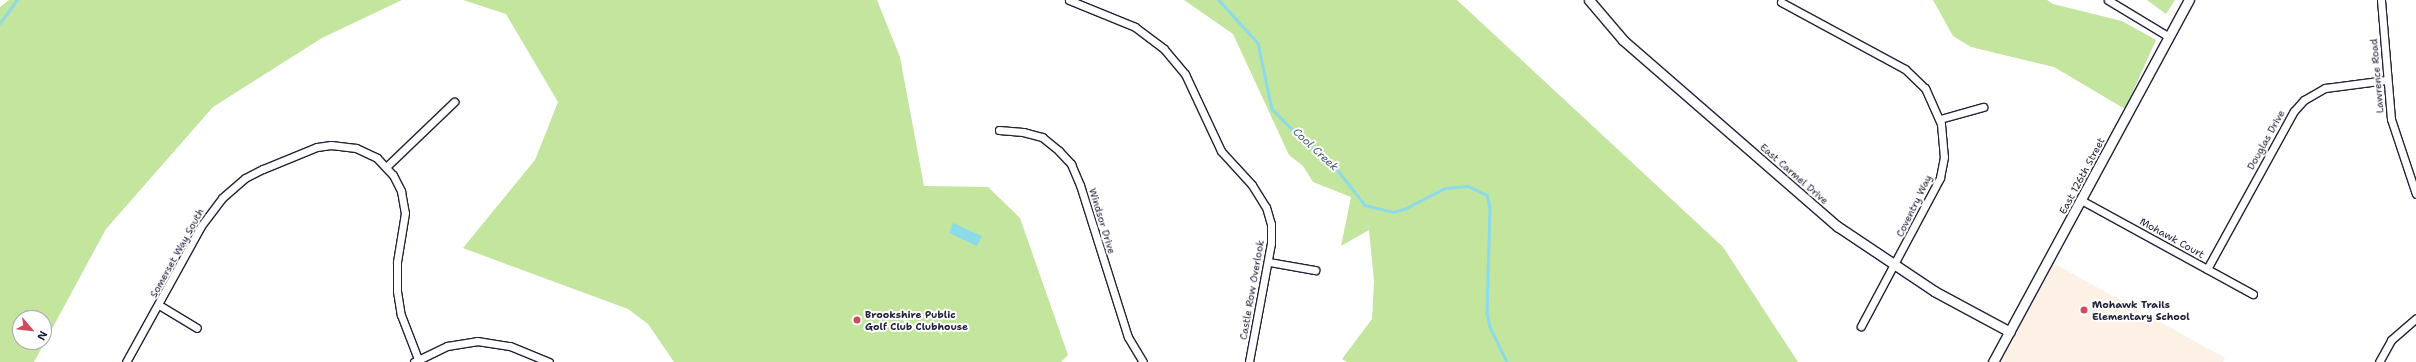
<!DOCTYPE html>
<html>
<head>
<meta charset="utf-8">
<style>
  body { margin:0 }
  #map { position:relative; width:2416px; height:362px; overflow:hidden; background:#fff; font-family:"Shantell Sans",sans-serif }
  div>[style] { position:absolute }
  .built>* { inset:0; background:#fdf0e5 }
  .green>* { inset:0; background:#c3e59e }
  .water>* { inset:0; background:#8cdbe9 }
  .stream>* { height:2.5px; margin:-1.25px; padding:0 1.25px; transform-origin:1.25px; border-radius:1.25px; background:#8cdbe9 }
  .roads { filter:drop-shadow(1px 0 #22223b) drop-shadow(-1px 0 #22223b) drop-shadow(0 1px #22223b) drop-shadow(0 -1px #22223b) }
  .street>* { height:7px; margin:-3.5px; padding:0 3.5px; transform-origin:3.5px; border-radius:3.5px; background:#fff }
  .secondary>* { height:9px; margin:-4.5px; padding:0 4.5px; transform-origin:4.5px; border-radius:4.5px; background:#fff }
  .dots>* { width:11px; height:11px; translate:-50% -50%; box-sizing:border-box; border:2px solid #fff; border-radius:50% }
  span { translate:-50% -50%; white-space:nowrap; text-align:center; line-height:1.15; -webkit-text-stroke:4px #fff; paint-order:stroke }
  .street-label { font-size:10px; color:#22223b }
  .poi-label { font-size:10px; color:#22223b; font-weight:700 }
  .left { translate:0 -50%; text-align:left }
  .water-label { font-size:11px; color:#425a6f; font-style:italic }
  .north { position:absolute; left:12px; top:310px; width:40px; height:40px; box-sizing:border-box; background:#fff; border:1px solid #a7a7b1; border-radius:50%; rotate:118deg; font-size:11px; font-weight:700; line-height:16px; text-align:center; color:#22223b }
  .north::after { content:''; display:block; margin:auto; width:14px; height:18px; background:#d1495b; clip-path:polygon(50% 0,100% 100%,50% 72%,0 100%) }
</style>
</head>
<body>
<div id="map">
  <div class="built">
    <i style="clip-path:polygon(2053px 263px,2225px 358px,2223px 362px,2000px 362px)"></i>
  </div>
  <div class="green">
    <i style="clip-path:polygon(evenodd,9px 0,402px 0,322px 38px,213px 107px,106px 229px,34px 362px,0 362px,0 7px,9px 0,20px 318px,44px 318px,44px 342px,20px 342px,20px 318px)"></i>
    <i style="clip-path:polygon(463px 0,877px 0,900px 57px,924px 186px,988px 187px,1020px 218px,1068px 355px,1061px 362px,674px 362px,648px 324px,628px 309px,463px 248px,535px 160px,558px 102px,506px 14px)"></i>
    <i style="clip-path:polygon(1184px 0,1457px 0,1723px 247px,1798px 362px,1347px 362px,1342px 359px,1372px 319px,1374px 281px,1369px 230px,1341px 246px,1351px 197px,1313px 182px,1303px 166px,1289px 155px,1233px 34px)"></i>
    <i style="clip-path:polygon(1933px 0,2047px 0,2053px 4px,2122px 21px,2156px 40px,2125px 109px,2054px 67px,1971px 47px,1953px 36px)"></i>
    <i style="clip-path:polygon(2147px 0,2175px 0,2166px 14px)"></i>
  </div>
  <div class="water">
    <i style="clip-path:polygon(953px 223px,982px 236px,977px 246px,949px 233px)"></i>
  </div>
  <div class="stream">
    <i style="left:1219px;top:0;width:58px;rotate:47.8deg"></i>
    <i style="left:1258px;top:43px;width:67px;rotate:78deg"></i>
    <i style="left:1272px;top:109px;width:48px;rotate:45deg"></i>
    <i style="left:1306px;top:143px;width:33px;rotate:38deg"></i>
    <i style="left:1332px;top:163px;width:53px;rotate:51.8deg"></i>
    <i style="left:1365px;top:205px;width:29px;rotate:14deg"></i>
    <i style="left:1393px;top:212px;width:14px;rotate:-17deg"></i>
    <i style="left:1406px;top:208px;width:44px;rotate:-27.1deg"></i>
    <i style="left:1445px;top:188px;width:23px;rotate:-5deg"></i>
    <i style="left:1468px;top:186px;width:21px;rotate:25deg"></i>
    <i style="left:1487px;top:195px;width:12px;rotate:76deg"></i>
    <i style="left:1490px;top:207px;width:105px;rotate:91.6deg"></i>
    <i style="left:1487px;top:312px;width:15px;rotate:79deg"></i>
    <i style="left:1490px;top:327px;width:39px;rotate:64deg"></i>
    <i style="left:0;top:23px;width:29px;rotate:-54deg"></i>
  </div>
  <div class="roads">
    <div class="street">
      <i style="left:1069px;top:0;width:71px;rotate:22.2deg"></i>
      <i style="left:1135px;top:27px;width:36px;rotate:37deg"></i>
      <i style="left:1164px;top:49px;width:33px;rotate:50deg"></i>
      <i style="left:1185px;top:74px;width:85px;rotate:64.9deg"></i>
      <i style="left:1221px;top:151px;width:46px;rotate:47.6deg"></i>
      <i style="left:1252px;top:185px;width:26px;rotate:58deg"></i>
      <i style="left:1266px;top:207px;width:18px;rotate:74deg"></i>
      <i style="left:1271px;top:224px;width:19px;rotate:90deg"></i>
      <i style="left:1271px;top:243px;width:121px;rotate:100.5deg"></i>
      <i style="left:2108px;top:0;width:71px;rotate:31.2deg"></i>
      <i style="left:2381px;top:0;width:119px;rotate:85.2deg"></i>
      <i style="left:2391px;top:119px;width:79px;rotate:71.6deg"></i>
      <i style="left:1781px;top:2px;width:141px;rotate:28.4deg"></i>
      <i style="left:1905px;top:69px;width:28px;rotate:44deg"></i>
      <i style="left:1925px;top:88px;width:39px;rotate:66deg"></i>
      <i style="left:1941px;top:124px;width:33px;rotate:85deg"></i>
      <i style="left:1944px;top:157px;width:21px;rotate:101deg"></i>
      <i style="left:1940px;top:178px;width:168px;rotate:118.1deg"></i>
      <i style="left:1940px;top:119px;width:45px;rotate:-15.6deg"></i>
      <i style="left:999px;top:130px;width:24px;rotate:5deg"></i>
      <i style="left:1023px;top:132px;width:20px;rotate:15deg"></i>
      <i style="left:1042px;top:137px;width:22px;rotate:39deg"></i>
      <i style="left:1059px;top:151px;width:18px;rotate:47deg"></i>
      <i style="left:1071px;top:164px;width:23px;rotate:67deg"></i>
      <i style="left:1080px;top:185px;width:159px;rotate:72.5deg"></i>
      <i style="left:1128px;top:337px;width:29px;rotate:59deg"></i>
      <i style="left:387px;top:166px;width:93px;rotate:-43.7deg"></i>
      <i style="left:2081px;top:200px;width:196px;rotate:28.7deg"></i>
      <i style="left:1269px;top:262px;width:47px;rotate:9.9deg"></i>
      <i style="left:2207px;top:269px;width:180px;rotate:-61.2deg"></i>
      <i style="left:2294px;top:111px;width:15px;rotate:-48deg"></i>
      <i style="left:2304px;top:100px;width:24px;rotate:-30deg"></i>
      <i style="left:2325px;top:88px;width:62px;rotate:-7.5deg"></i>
      <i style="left:159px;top:305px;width:44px;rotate:31.2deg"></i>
      <i style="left:126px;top:362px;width:155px;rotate:-61.1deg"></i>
      <i style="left:201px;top:226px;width:35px;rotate:-53deg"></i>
      <i style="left:222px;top:198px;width:30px;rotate:-41deg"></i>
      <i style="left:245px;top:178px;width:20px;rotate:-27deg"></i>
      <i style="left:263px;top:169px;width:58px;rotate:-22.2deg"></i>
      <i style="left:317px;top:147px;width:14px;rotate:-8deg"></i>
      <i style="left:331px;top:145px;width:25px;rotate:7deg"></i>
      <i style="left:356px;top:148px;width:23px;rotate:25deg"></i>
      <i style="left:377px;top:158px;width:23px;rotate:47deg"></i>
      <i style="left:393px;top:175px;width:18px;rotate:63deg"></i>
      <i style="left:401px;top:191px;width:22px;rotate:80deg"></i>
      <i style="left:405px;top:213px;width:50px;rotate:99.3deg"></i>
      <i style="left:397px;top:262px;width:29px;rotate:90deg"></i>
      <i style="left:397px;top:291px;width:24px;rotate:81deg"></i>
      <i style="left:401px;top:315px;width:47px;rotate:68.9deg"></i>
      <i style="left:414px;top:362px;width:37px;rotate:-26deg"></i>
      <i style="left:447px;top:346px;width:30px;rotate:-9deg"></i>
      <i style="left:477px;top:341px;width:33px;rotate:9deg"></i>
      <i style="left:510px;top:346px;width:42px;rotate:22.3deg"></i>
      <i style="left:2379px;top:362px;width:25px;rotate:-61deg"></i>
      <i style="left:2391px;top:340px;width:33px;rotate:-41deg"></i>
    </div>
    <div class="secondary">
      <i style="left:1589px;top:0;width:52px;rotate:49.6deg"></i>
      <i style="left:1623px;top:40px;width:284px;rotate:41deg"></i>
      <i style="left:1837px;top:226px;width:117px;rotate:33.8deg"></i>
      <i style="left:1934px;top:291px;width:86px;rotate:28.3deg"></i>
      <i style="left:1993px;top:362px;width:412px;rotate:-61.6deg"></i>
    </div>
  </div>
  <div class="dots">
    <i style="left:2084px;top:310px;background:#d1495b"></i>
    <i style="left:857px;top:320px;background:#d1495b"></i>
  </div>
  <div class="street-label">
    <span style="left:2377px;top:76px;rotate:-95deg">Lawrence Road</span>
    <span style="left:2266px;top:140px;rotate:-61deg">Douglas Drive</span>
    <span style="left:1794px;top:174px;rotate:41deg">East Carmel Drive</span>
    <span style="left:2082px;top:176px;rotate:-62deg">East 126th Street</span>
    <span style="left:1914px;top:206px;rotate:-64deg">Coventry Way</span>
    <span style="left:1102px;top:221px;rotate:73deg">Windsor Drive</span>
    <span style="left:2172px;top:238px;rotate:29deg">Mohawk Court</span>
    <span style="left:177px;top:253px;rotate:-61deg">Somerset Way South</span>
    <span style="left:1252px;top:290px;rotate:-80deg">Castle Row Overlook</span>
  </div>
  <div class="poi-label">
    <span class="left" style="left:2092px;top:310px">Mohawk Trails<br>Elementary School</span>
    <span class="left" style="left:865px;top:320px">Brookshire Public<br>Golf Club Clubhouse</span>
  </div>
  <div class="water-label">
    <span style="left:1315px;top:150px;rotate:43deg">Cool Creek</span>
  </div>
  <div class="north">N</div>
</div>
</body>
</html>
